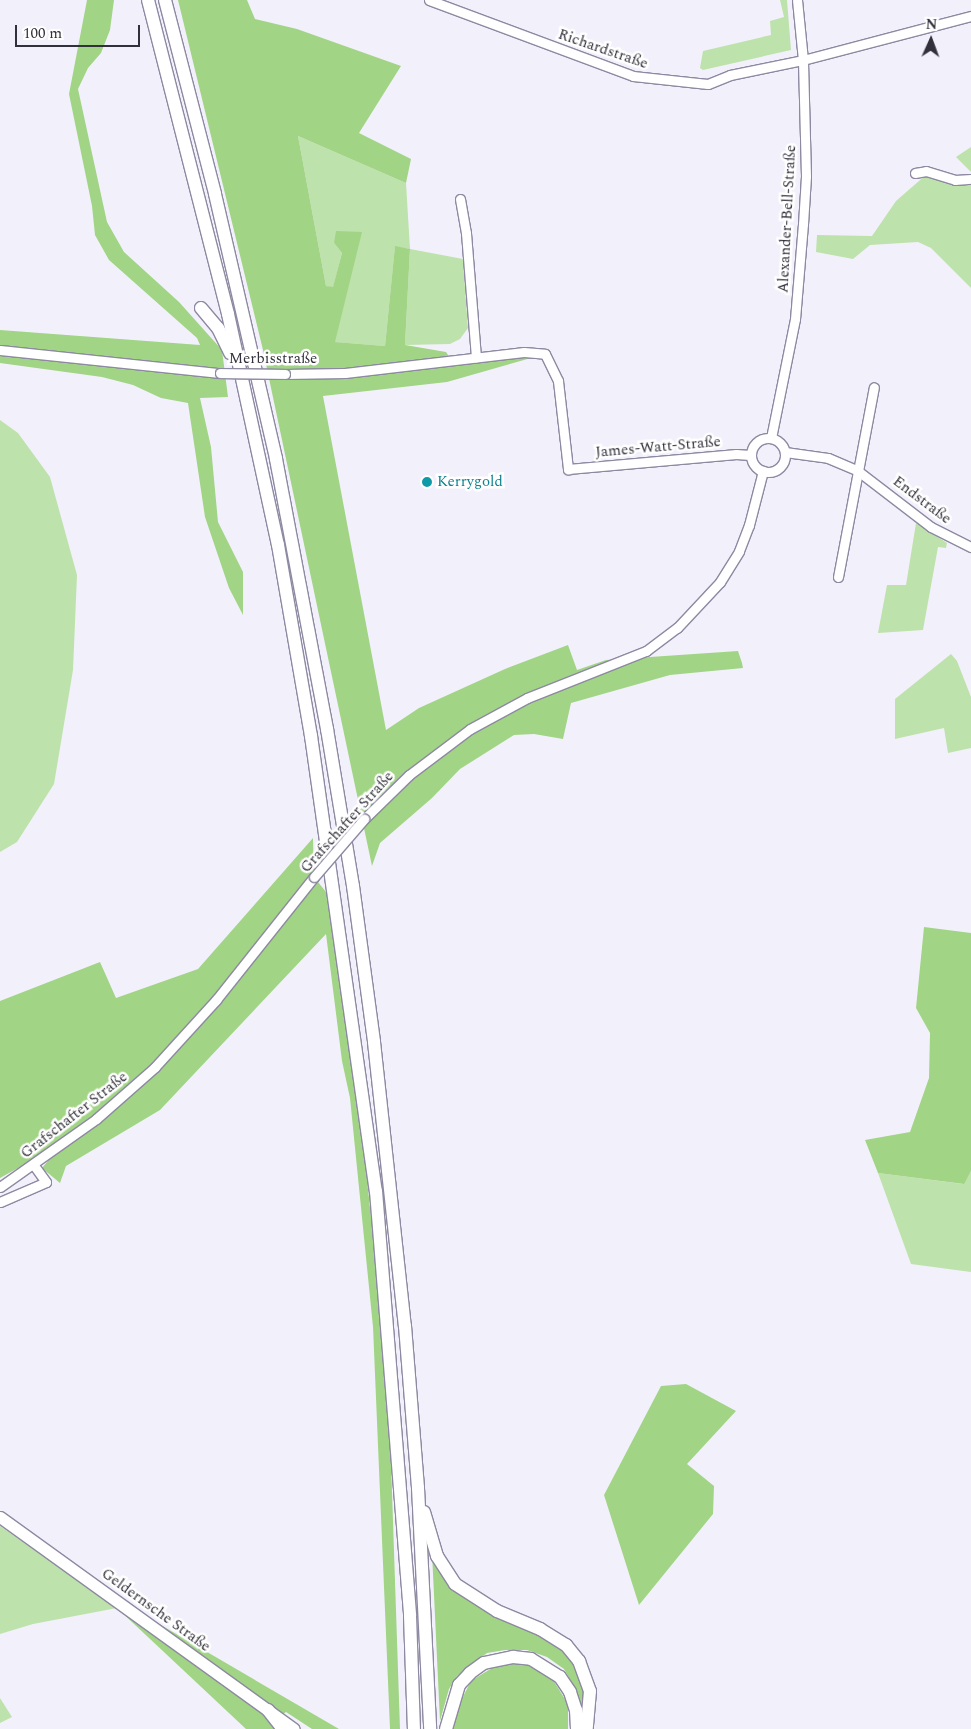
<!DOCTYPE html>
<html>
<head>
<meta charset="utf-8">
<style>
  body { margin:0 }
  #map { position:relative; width:971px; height:1729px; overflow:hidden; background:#f2f1fb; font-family:Spectral,serif }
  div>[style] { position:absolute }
  .green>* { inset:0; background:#bee2ab }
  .forest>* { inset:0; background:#a1d485 }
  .roads { filter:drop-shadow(1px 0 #8d89a1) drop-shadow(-1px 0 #8d89a1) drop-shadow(0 1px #8d89a1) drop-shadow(0 -1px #8d89a1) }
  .minor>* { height:9px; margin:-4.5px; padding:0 4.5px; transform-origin:4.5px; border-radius:4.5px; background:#fff }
  .minor>.ring { margin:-4.5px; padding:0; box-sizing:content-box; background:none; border:9px solid #fff; border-radius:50% }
  .major>* { height:11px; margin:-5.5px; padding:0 5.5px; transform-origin:5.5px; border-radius:5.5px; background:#fff }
  .highway>* { height:12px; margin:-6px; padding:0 6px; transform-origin:6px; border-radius:6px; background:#fff }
  .bridges { filter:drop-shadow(1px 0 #8d89a1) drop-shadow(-1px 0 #8d89a1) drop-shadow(0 1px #8d89a1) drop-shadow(0 -1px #8d89a1) }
  .minor-bridge>* { height:9px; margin:-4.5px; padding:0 4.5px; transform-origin:4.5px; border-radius:4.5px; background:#fff }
  .dots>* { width:14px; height:14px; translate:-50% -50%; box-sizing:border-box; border:2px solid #fff; border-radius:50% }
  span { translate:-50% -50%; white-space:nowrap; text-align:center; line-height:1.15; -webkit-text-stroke:5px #fff; paint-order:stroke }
  .street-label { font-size:15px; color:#32303a }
  .culture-label { font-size:15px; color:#0d838f }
  .left { translate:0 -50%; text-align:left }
  .north { position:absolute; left:906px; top:15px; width:50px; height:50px; -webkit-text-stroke:4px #fff; paint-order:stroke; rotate:2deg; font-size:14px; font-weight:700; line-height:20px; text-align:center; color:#32303a }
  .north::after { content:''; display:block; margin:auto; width:18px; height:22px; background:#32303a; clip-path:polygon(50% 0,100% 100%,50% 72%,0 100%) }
  .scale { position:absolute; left:15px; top:25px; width:125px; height:22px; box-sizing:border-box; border:2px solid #32303a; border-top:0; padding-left:6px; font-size:15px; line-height:18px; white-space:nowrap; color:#32303a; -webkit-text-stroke:4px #fff; paint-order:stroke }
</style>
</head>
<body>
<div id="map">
  <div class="green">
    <i style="clip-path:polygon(780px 0,787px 0,791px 50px,703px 70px,700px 68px,703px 51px,771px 35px,770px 21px,784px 17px)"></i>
    <i style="clip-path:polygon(298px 136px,406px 183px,410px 249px,463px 259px,468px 328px,460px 339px,450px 344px,405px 345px,410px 249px,395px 247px,385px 346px,334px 342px,361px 232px,334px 243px,342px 253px,333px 288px,326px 286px)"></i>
    <i style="clip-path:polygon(971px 147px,971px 172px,956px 157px)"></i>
    <i style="clip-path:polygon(927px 174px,971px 183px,971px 288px,931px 248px,918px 242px,870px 245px,853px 259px,816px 252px,817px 235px,872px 236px,896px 201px)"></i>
    <i style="clip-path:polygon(0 420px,18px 433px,50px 477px,77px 575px,73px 670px,54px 784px,17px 842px,0 852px)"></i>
    <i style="clip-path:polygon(916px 523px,947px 543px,946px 548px,938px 547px,923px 630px,878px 633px,887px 585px,906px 585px)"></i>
    <i style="clip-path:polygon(951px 654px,957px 661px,971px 697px,971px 748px,948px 753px,944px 728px,895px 739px,895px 699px)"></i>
    <i style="clip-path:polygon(971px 1171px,971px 1272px,911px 1264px,878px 1173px,963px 1184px)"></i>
    <i style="clip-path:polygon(0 1526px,46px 1558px,117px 1608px,33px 1624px,0 1634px)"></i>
    <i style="clip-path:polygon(0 1698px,12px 1717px,0 1723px)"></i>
  </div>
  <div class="forest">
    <i style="clip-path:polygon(87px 0,114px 0,110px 30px,101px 53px,88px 68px,78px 89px,107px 222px,124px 252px,179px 302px,222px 350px,228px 397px,200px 398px,211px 447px,218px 522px,243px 572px,243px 615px,229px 588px,205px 517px,188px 403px,161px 398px,133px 385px,102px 377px,0 363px,0 330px,200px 345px,197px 338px,109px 260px,95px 235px,92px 206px,69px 94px)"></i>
    <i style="clip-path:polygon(178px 0,247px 0,255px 19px,297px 29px,401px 66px,359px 133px,411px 159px,406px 183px,298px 136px,326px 286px,333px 287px,342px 253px,334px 243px,336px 231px,362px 232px,335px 342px,385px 346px,395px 246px,410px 249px,405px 345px,446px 352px,450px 358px,529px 355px,531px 358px,447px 382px,323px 396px,386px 730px,419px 708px,505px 669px,568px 645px,577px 670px,606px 660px,738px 651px,742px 663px,743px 668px,670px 675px,571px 703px,563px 739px,534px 734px,514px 735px,460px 769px,432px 798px,380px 843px,372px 866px,263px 350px)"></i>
    <i style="clip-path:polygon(313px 838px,314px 877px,334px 902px,359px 1053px,368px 1189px,388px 1373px,400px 1729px,390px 1729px,373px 1327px,350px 1098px,342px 1061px,326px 934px,160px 1110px,66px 1166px,60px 1183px,42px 1168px,63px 1143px,0 1178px,0 1001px,100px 962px,116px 998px,198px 969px)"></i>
    <i style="clip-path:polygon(924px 927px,971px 933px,971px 1171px,964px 1184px,878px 1173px,865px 1140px,910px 1132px,929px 1078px,930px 1033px,916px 1008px)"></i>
    <i style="clip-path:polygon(686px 1384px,736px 1411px,687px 1464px,714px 1486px,713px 1514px,639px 1605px,604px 1495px,661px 1386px)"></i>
    <i style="clip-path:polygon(432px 1553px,436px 1565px,563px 1649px,579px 1669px,585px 1691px,584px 1723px,575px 1688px,564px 1669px,547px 1657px,527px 1650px,505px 1650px,487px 1653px,457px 1676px,449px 1689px,440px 1721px)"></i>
    <i style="clip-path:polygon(46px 1558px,339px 1729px,312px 1729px,286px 1712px,270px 1724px,275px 1729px,246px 1729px,117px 1608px)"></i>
    <i style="clip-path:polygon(500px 1663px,524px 1664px,550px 1675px,568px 1704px,568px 1729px,452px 1729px,453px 1716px,471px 1681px)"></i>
  </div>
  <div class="roads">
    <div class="minor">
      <i style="left:429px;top:0;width:218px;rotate:20.4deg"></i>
      <i style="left:633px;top:76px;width:75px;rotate:6.1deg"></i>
      <i style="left:708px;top:84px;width:24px;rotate:-22deg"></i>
      <i style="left:730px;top:75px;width:75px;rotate:-11.6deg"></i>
      <i style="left:803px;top:60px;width:174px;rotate:-14.7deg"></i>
      <i style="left:915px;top:173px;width:11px;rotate:-10deg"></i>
      <i style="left:926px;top:171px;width:30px;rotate:17deg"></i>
      <i style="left:955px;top:180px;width:16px;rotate:-4deg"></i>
      <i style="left:460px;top:199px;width:35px;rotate:80deg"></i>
      <i style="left:466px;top:233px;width:125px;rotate:85.4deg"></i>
      <i style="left:0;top:350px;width:221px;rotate:6deg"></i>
      <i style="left:285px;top:374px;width:60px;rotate:-1deg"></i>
      <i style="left:345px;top:373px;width:180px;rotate:-6.7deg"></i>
      <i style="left:524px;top:352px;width:21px;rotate:5deg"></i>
      <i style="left:545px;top:354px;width:30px;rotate:64deg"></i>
      <i style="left:558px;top:381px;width:89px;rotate:83.5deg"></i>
      <i style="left:568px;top:469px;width:169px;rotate:-5.1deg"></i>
      <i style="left:736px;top:454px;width:14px;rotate:4deg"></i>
      <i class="ring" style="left:751px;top:438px;width:25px;height:25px"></i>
      <i style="left:771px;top:438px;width:121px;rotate:-78.6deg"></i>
      <i style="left:795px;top:319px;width:95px;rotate:-85.2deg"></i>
      <i style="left:803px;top:224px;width:48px;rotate:-86.4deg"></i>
      <i style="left:806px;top:176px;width:116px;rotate:-91.5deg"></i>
      <i style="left:803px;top:60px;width:60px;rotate:-95.7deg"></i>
      <i style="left:785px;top:452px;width:43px;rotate:7.9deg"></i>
      <i style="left:828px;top:458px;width:33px;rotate:23deg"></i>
      <i style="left:858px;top:471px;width:92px;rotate:37.5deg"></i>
      <i style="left:931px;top:527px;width:45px;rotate:26.6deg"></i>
      <i style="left:838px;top:577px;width:193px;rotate:-79.3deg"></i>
      <i style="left:364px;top:819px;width:63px;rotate:-44.4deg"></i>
      <i style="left:409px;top:775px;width:76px;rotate:-37deg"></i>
      <i style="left:470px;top:729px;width:65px;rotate:-28.5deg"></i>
      <i style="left:527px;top:698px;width:128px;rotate:-21.6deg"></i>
      <i style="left:646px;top:651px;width:39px;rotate:-37deg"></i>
      <i style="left:677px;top:628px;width:63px;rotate:-46.9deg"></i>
      <i style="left:720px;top:582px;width:36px;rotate:-58deg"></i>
      <i style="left:739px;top:551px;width:28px;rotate:-69deg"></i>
      <i style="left:749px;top:525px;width:56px;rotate:-75.5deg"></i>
      <i style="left:0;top:1187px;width:118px;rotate:-35.3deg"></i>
      <i style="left:96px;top:1119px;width:79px;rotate:-41.4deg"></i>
      <i style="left:155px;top:1067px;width:91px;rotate:-47.7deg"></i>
      <i style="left:216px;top:1000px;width:157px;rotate:-51.5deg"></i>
      <i style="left:0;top:1202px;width:50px;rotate:-23.5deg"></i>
      <i style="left:46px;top:1182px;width:22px;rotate:-126deg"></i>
    </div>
    <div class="major">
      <i style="left:0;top:1517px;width:362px;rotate:35.8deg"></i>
    </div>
    <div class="highway">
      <i style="left:148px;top:0;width:324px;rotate:75.7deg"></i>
      <i style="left:228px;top:314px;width:236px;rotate:77.8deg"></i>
      <i style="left:278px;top:545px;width:194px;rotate:80.2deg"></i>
      <i style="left:311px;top:736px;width:460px;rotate:81.9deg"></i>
      <i style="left:376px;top:1191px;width:426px;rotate:85.4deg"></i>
      <i style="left:410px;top:1616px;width:113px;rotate:88deg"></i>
      <i style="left:165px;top:0;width:200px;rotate:75.5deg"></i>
      <i style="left:215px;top:194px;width:272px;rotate:77deg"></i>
      <i style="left:276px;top:459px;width:275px;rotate:79.3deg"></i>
      <i style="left:327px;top:729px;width:159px;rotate:80.6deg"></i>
      <i style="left:353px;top:886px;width:157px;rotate:82.3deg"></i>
      <i style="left:374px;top:1042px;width:286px;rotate:83.8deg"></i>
      <i style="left:405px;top:1326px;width:163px;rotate:85.4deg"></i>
      <i style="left:418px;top:1488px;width:241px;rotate:87.1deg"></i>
      <i style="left:201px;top:308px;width:26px;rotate:50deg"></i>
      <i style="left:218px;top:328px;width:28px;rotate:64deg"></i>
      <i style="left:424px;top:1512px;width:46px;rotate:73.5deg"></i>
      <i style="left:437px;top:1556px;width:33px;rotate:57deg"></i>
      <i style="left:455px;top:1584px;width:50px;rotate:32.7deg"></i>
      <i style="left:497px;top:1611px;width:47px;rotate:22.7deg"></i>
      <i style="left:540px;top:1629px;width:31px;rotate:32deg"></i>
      <i style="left:566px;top:1645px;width:21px;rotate:51deg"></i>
      <i style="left:579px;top:1661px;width:32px;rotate:70deg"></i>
      <i style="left:590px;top:1691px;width:38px;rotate:95deg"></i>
      <i style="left:268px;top:1710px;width:24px;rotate:52deg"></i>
      <i style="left:446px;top:1729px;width:46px;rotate:-73.5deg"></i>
      <i style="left:459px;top:1685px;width:16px;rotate:-47deg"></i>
      <i style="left:470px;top:1673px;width:17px;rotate:-36deg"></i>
      <i style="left:484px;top:1663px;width:30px;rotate:-12deg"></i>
      <i style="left:513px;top:1657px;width:18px;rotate:6deg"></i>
      <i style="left:531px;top:1659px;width:34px;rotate:32deg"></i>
      <i style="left:560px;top:1677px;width:18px;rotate:56deg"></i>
      <i style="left:570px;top:1692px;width:19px;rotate:72deg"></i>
      <i style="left:576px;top:1710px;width:19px;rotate:87deg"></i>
    </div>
  </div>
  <div class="bridges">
    <div class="minor-bridge">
      <i style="left:220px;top:373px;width:65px;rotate:0.9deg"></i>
      <i style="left:314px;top:877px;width:77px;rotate:-49.2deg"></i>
    </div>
  </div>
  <div class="dots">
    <i style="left:427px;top:482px;background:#0f9aa8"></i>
  </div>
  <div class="street-label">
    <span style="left:603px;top:49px;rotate:19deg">Richardstraße</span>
    <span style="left:787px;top:219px;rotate:-87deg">Alexander-Bell-Straße</span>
    <span style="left:273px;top:359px">Merbisstraße</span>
    <span style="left:658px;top:447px;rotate:-5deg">James-Watt-Straße</span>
    <span style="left:922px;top:500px;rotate:37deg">Endstraße</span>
    <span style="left:347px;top:822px;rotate:-48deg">Grafschafter Straße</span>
    <span style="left:74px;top:1115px;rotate:-38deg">Grafschafter Straße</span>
    <span style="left:156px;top:1610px;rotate:36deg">Geldernsche Straße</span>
  </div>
  <div class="culture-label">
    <span class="left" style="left:437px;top:482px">Kerrygold</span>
  </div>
  <div class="north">N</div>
  <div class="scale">100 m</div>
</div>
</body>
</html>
